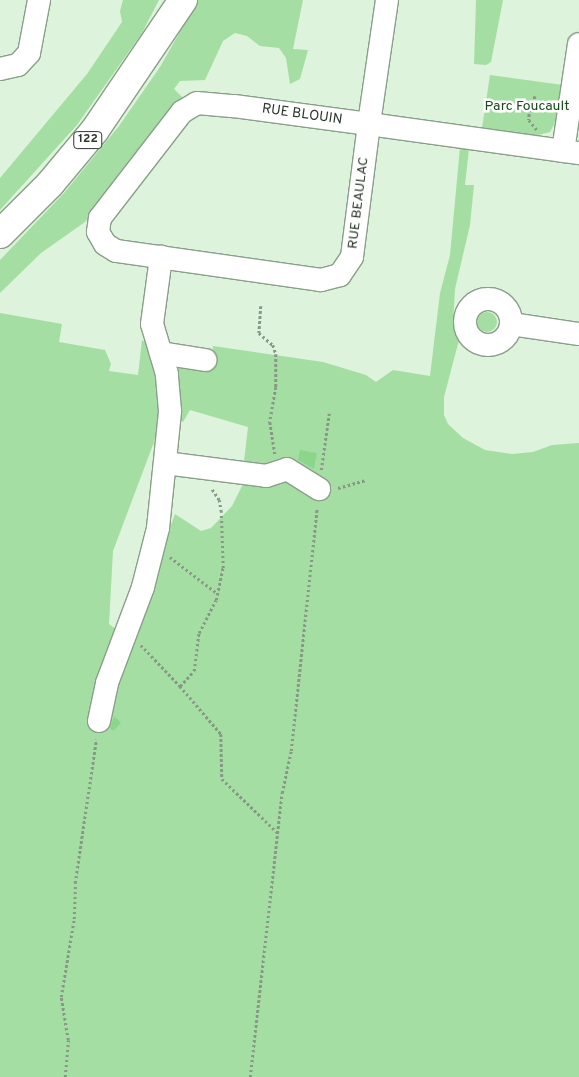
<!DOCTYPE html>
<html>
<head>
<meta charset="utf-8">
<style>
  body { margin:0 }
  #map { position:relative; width:579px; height:1077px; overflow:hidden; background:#ddf3db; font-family:Overpass,sans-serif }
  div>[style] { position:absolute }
  .green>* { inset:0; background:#a5dea3 }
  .round { border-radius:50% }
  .building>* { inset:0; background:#8cd68b }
  .path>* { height:2.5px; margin-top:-1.25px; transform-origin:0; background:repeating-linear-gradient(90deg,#889887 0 2.5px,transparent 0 5px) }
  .roads { filter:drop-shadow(1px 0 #8a9e89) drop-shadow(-1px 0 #8a9e89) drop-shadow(0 1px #8a9e89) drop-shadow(0 -1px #8a9e89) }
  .minor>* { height:22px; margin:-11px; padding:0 11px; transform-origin:11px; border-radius:11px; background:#fff }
  .minor>.ring { margin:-11px; padding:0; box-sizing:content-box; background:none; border:22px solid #fff; border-radius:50% }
  .major>* { height:28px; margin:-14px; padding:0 14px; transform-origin:14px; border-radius:14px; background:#fff }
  span { translate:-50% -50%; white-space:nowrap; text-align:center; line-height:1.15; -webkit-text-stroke:5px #fff; paint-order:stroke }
  .shield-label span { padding:1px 4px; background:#fff; border:1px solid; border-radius:4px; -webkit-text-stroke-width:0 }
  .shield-label { font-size:12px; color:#2d362d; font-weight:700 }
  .park-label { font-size:14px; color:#174919 }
  .street-label { font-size:14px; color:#2d362d }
</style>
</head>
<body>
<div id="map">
  <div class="green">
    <i style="clip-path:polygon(123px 0,159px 0,142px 33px,77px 125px,0 210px,0 178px,87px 74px,122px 22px,120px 11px)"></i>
    <i style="clip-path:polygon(198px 0,303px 0,293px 49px,308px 50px,300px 79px,290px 84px,286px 58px,279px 48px,260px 46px,247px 36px,235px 33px,223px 41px,205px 80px,180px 81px,174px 89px,183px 98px,85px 222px,41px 253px,0 293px,0 260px,64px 193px,119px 126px,160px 67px)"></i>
    <i style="clip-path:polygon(476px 0,503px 0,491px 62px,486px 65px,474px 64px)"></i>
    <i style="clip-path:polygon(490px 75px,563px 85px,558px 117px,550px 132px,534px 136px,482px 128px)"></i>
    <i style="clip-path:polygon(evenodd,460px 147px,469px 149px,465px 185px,474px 185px,470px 225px,455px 289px,453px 324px,459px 340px,444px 397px,444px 415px,448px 424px,463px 438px,485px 450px,512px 454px,533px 452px,552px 445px,579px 443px,579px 1077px,0 1077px,0 313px,62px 324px,59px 342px,105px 350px,111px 364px,109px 371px,138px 375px,142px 340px,173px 361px,211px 368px,213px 346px,323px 362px,366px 375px,376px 382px,393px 370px,430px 376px,440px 293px,450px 255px,460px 147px,190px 410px,248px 427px,243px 470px,245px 480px,232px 506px,211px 528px,201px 531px,175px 514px,129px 639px,109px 624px,113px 551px,165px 413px,183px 422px,190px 410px)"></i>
    <i class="round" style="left:477px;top:312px;width:20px;height:20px"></i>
  </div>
  <div class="building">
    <i style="clip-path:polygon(300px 450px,317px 453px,314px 469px,298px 460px)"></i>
    <i style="clip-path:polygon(114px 716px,121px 723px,113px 731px,110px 728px)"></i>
  </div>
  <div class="path">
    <i style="left:535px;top:96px;width:8px;rotate:97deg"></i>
    <i style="left:534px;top:104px;width:4px;rotate:180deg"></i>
    <i style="left:530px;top:104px;width:16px;rotate:94deg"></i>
    <i style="left:529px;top:120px;width:13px;rotate:51deg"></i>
    <i style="left:261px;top:306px;width:27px;rotate:94deg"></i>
    <i style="left:259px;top:333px;width:18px;rotate:41deg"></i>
    <i style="left:273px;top:345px;width:9px;rotate:72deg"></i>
    <i style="left:276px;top:354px;width:33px;rotate:90deg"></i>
    <i style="left:276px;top:387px;width:36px;rotate:100deg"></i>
    <i style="left:270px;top:422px;width:32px;rotate:81deg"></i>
    <i style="left:321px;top:470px;width:57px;rotate:-81.9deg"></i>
    <i style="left:338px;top:488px;width:29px;rotate:-16deg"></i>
    <i style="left:170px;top:557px;width:61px;rotate:37.6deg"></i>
    <i style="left:141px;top:645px;width:57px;rotate:46.4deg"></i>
    <i style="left:180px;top:686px;width:21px;rotate:-47deg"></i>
    <i style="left:194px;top:671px;width:38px;rotate:-83deg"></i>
    <i style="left:199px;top:633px;width:37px;rotate:-63deg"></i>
    <i style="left:216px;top:600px;width:33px;rotate:-78deg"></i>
    <i style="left:223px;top:568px;width:56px;rotate:-92deg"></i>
    <i style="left:221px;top:512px;width:12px;rotate:-99deg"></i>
    <i style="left:219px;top:500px;width:14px;rotate:-124deg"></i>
    <i style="left:180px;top:686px;width:63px;rotate:49.5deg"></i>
    <i style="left:221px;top:734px;width:45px;rotate:88.7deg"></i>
    <i style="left:222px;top:779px;width:79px;rotate:44deg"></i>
    <i style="left:65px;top:1077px;width:37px;rotate:-85deg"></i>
    <i style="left:68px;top:1040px;width:44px;rotate:-99.2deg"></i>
    <i style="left:61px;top:997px;width:79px;rotate:-80.5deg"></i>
    <i style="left:74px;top:919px;width:36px;rotate:-88deg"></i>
    <i style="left:75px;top:883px;width:145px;rotate:-81.6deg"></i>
    <i style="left:250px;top:1077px;width:286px;rotate:-83.6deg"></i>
    <i style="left:282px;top:793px;width:43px;rotate:-77.9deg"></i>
    <i style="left:291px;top:751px;width:244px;rotate:-83.9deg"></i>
  </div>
  <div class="roads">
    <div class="minor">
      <i style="left:387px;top:0;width:125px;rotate:98.3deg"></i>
      <i style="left:369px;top:124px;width:134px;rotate:97.3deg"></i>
      <i style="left:352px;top:257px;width:22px;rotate:124deg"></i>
      <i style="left:340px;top:275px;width:20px;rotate:165deg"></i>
      <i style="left:321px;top:280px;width:207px;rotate:-171.9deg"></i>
      <i style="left:116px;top:251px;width:13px;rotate:-148deg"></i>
      <i style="left:105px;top:244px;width:14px;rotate:-120deg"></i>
      <i style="left:98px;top:232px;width:14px;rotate:-82deg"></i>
      <i style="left:100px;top:218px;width:134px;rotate:-52.3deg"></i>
      <i style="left:182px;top:112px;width:17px;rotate:-31deg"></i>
      <i style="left:197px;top:103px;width:37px;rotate:5deg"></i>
      <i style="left:234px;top:106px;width:136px;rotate:7.6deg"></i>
      <i style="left:369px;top:124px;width:212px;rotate:7.9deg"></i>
      <i style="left:0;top:69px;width:18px;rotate:-13deg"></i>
      <i style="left:18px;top:65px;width:16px;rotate:-47deg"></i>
      <i style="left:29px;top:53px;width:54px;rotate:-79.3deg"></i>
      <i style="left:563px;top:151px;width:108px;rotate:-81.5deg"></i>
      <i class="ring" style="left:465px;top:299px;width:24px;height:24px"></i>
      <i style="left:511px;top:324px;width:69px;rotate:8.4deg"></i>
      <i style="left:161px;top:353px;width:45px;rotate:9deg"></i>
      <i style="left:165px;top:463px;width:102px;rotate:7.3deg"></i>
      <i style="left:266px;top:476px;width:22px;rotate:-18deg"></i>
      <i style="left:287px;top:469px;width:38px;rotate:32deg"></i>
      <i style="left:99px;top:721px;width:39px;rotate:-78deg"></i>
      <i style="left:107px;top:683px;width:103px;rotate:-69.4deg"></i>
      <i style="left:143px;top:587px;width:61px;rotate:-75.7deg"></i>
      <i style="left:158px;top:528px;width:118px;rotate:-84.1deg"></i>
      <i style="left:170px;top:411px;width:37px;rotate:-95deg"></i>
      <i style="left:167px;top:374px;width:52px;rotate:-106.7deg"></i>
      <i style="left:152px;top:324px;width:68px;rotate:-82.3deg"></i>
    </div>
    <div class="major">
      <i style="left:0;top:234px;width:71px;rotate:-45deg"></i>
      <i style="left:50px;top:184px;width:70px;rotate:-50.2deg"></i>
      <i style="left:95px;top:130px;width:157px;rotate:-55.9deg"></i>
    </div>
  </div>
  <div class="shield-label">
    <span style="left:88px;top:140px">122</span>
  </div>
  <div class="park-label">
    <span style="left:527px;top:107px">Parc Foucault</span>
  </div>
  <div class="street-label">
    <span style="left:302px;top:115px;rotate:8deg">RUE BLOUIN</span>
    <span style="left:359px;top:203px;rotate:-83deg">RUE BEAULAC</span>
  </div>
</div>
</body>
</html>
